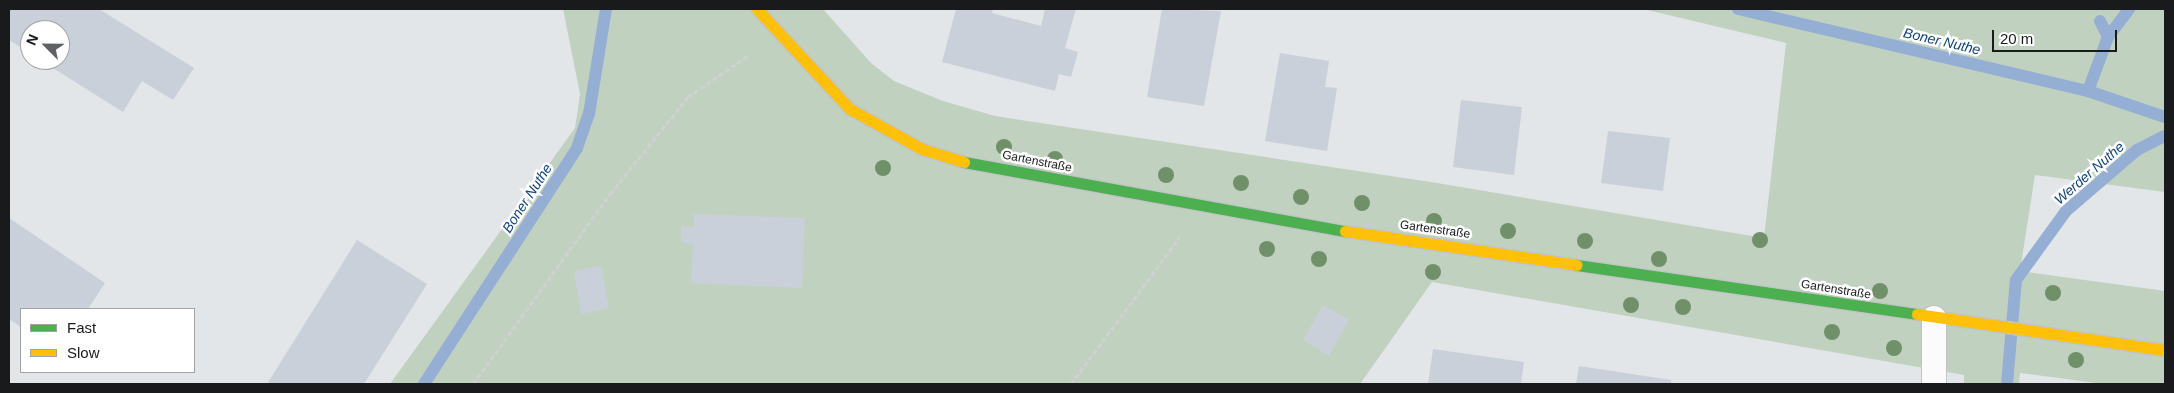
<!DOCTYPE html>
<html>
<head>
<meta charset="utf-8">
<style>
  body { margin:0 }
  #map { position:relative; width:2174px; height:393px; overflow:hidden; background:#e3e6e9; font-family:Arial,sans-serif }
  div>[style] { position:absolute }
  .green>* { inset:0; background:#c0d1bf }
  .stream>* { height:12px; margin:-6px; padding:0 6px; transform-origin:6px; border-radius:6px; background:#94afd3 }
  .building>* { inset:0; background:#c9d0d9 }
  .path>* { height:3px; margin-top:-1.5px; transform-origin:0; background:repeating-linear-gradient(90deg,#d0d1d2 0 5px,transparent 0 7.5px) }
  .roads { filter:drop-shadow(1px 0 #c2c3c6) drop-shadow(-1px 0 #c2c3c6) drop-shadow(0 1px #c2c3c6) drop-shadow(0 -1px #c2c3c6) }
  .lane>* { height:24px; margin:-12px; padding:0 12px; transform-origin:12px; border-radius:12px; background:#fbfbfc }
  .fast>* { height:11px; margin:-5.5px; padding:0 5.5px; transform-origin:5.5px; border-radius:5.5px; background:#4caf50 }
  .slow>* { height:11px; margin:-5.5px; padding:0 5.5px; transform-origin:5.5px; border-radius:5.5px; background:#ffc107 }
  .trees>* { width:16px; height:16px; margin:-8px; border-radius:50%; background:#709069 }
  span { translate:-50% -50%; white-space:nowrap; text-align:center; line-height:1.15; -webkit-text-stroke:5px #fff; paint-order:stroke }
  .street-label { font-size:12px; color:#181a1c }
  .water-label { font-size:14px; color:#104581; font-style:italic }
  .frame { position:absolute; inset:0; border:10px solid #181a1c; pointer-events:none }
  .legend { position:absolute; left:20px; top:308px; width:175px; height:65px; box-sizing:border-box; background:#fff; border:1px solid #a3a3a4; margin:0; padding:6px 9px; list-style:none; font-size:15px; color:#181a1c }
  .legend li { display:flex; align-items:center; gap:10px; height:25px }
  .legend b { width:25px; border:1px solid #a3a3a4 }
  .north { position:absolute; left:20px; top:20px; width:50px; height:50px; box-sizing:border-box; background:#fff; border:1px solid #a3a3a4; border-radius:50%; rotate:293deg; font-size:14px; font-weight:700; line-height:20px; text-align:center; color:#181a1c }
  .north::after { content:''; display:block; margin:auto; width:18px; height:22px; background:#5f6164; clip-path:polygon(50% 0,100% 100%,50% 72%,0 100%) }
  .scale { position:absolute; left:1992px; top:30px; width:125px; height:22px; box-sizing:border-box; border:2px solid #181a1c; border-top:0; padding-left:6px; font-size:15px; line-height:18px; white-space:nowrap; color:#181a1c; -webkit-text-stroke:4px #fff; paint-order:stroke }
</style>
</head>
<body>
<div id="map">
  <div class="green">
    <i style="clip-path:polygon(563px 9px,823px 9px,871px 63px,894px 81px,943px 101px,995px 116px,1437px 183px,1764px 238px,1786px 43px,1643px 9px,2165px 9px,2165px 192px,2035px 175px,2020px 271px,2165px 291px,2165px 384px,2104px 384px,2020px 373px,2019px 384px,1964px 384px,1964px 375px,1432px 282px,1360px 384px,390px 384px,575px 128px,580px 94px)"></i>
  </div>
  <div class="stream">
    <i style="left:1738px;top:9px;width:359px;rotate:13.2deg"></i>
    <i style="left:2088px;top:91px;width:81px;rotate:18.7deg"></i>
    <i style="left:2100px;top:21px;width:18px;rotate:63deg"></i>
    <i style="left:2088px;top:91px;width:58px;rotate:-69.7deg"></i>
    <i style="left:2108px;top:37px;width:35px;rotate:-53deg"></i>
    <i style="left:424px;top:384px;width:281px;rotate:-57deg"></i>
    <i style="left:577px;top:148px;width:36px;rotate:-71deg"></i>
    <i style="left:589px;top:114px;width:106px;rotate:-80.8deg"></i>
    <i style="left:2007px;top:384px;width:104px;rotate:-85.1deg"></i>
    <i style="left:2016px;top:280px;width:85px;rotate:-54.1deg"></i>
    <i style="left:2066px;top:211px;width:94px;rotate:-40.7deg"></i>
    <i style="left:2137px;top:150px;width:31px;rotate:-27deg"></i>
  </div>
  <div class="building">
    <i style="clip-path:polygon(9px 9px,99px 9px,194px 68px,173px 100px,142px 81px,123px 112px,40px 60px,60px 60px,60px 30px,30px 30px,30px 53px,9px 40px)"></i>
    <i style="clip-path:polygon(956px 9px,993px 9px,992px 13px,1041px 26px,1045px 9px,1076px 9px,1065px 48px,1078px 52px,1071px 77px,1059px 74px,1055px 91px,942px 62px)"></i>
    <i style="clip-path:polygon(1162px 9px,1221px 11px,1204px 106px,1147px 97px)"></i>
    <i style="clip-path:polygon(1280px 53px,1329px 61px,1325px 87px,1337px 88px,1327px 151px,1265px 141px)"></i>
    <i style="clip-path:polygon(1461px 100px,1522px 107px,1514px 175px,1453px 167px)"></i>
    <i style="clip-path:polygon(1608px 131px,1670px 138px,1663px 191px,1601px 183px)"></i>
    <i style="clip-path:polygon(694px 214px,805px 218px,802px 288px,691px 283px,693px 244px,681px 243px,681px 226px,694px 227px)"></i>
    <i style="clip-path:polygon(9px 218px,105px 283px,88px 309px,21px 309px,21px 327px,9px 319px)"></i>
    <i style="clip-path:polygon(357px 240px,427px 284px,364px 384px,267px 384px)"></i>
    <i style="clip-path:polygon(601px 266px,609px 308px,581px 314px,574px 271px)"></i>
    <i style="clip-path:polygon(1323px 305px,1349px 320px,1329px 356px,1303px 340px)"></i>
    <i style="clip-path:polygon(1433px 349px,1524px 362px,1521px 384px,1428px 384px)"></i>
    <i style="clip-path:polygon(1579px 366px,1671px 380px,1671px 384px,1576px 384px)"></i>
  </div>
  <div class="path">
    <i style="left:473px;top:384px;width:234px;rotate:-54.2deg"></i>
    <i style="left:610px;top:194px;width:124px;rotate:-51.2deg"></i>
    <i style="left:688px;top:97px;width:75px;rotate:-34.7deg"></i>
    <i style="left:1071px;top:384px;width:182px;rotate:-53.5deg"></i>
  </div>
  <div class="roads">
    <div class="lane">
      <i style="left:1934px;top:384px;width:66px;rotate:-90deg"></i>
    </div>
    <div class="fast">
      <i style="left:964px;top:162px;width:387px;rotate:10.3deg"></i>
      <i style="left:1577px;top:265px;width:344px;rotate:8.2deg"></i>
    </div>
    <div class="slow">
      <i style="left:757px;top:9px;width:137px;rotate:47.1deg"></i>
      <i style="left:850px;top:109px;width:82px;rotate:29.1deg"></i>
      <i style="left:922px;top:149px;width:44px;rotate:17.2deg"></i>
      <i style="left:1345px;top:231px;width:234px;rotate:8.3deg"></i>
      <i style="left:1917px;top:314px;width:251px;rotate:8.3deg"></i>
    </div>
  </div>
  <div class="trees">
    <i style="left:1004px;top:147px"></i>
    <i style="left:1055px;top:159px"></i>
    <i style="left:883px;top:168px"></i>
    <i style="left:1166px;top:175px"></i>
    <i style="left:1241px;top:183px"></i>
    <i style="left:1301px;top:197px"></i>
    <i style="left:1362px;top:203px"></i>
    <i style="left:1434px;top:221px"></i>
    <i style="left:1508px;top:231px"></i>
    <i style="left:1760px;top:240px"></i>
    <i style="left:1585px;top:241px"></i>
    <i style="left:1267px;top:249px"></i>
    <i style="left:1319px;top:259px"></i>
    <i style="left:1659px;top:259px"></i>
    <i style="left:1433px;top:272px"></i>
    <i style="left:1880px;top:291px"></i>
    <i style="left:2053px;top:293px"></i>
    <i style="left:1631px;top:305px"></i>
    <i style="left:1683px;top:307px"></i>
    <i style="left:1832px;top:332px"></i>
    <i style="left:1894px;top:348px"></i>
    <i style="left:2076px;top:360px"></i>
  </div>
  <div class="street-label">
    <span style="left:1037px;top:162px;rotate:11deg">Gartenstraße</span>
    <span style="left:1435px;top:230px;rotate:8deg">Gartenstraße</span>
    <span style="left:1836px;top:290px;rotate:9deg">Gartenstraße</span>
  </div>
  <div class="water-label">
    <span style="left:1942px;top:41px;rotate:13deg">Boner Nuthe</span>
    <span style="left:2089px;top:173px;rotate:-41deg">Werder Nuthe</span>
    <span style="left:527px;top:198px;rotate:-57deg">Boner Nuthe</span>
  </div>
  <div class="frame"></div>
  <ul class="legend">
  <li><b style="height:6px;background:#4caf50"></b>Fast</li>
  <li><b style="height:6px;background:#ffc107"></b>Slow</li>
  </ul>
  <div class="north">N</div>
  <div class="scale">20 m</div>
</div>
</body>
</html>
